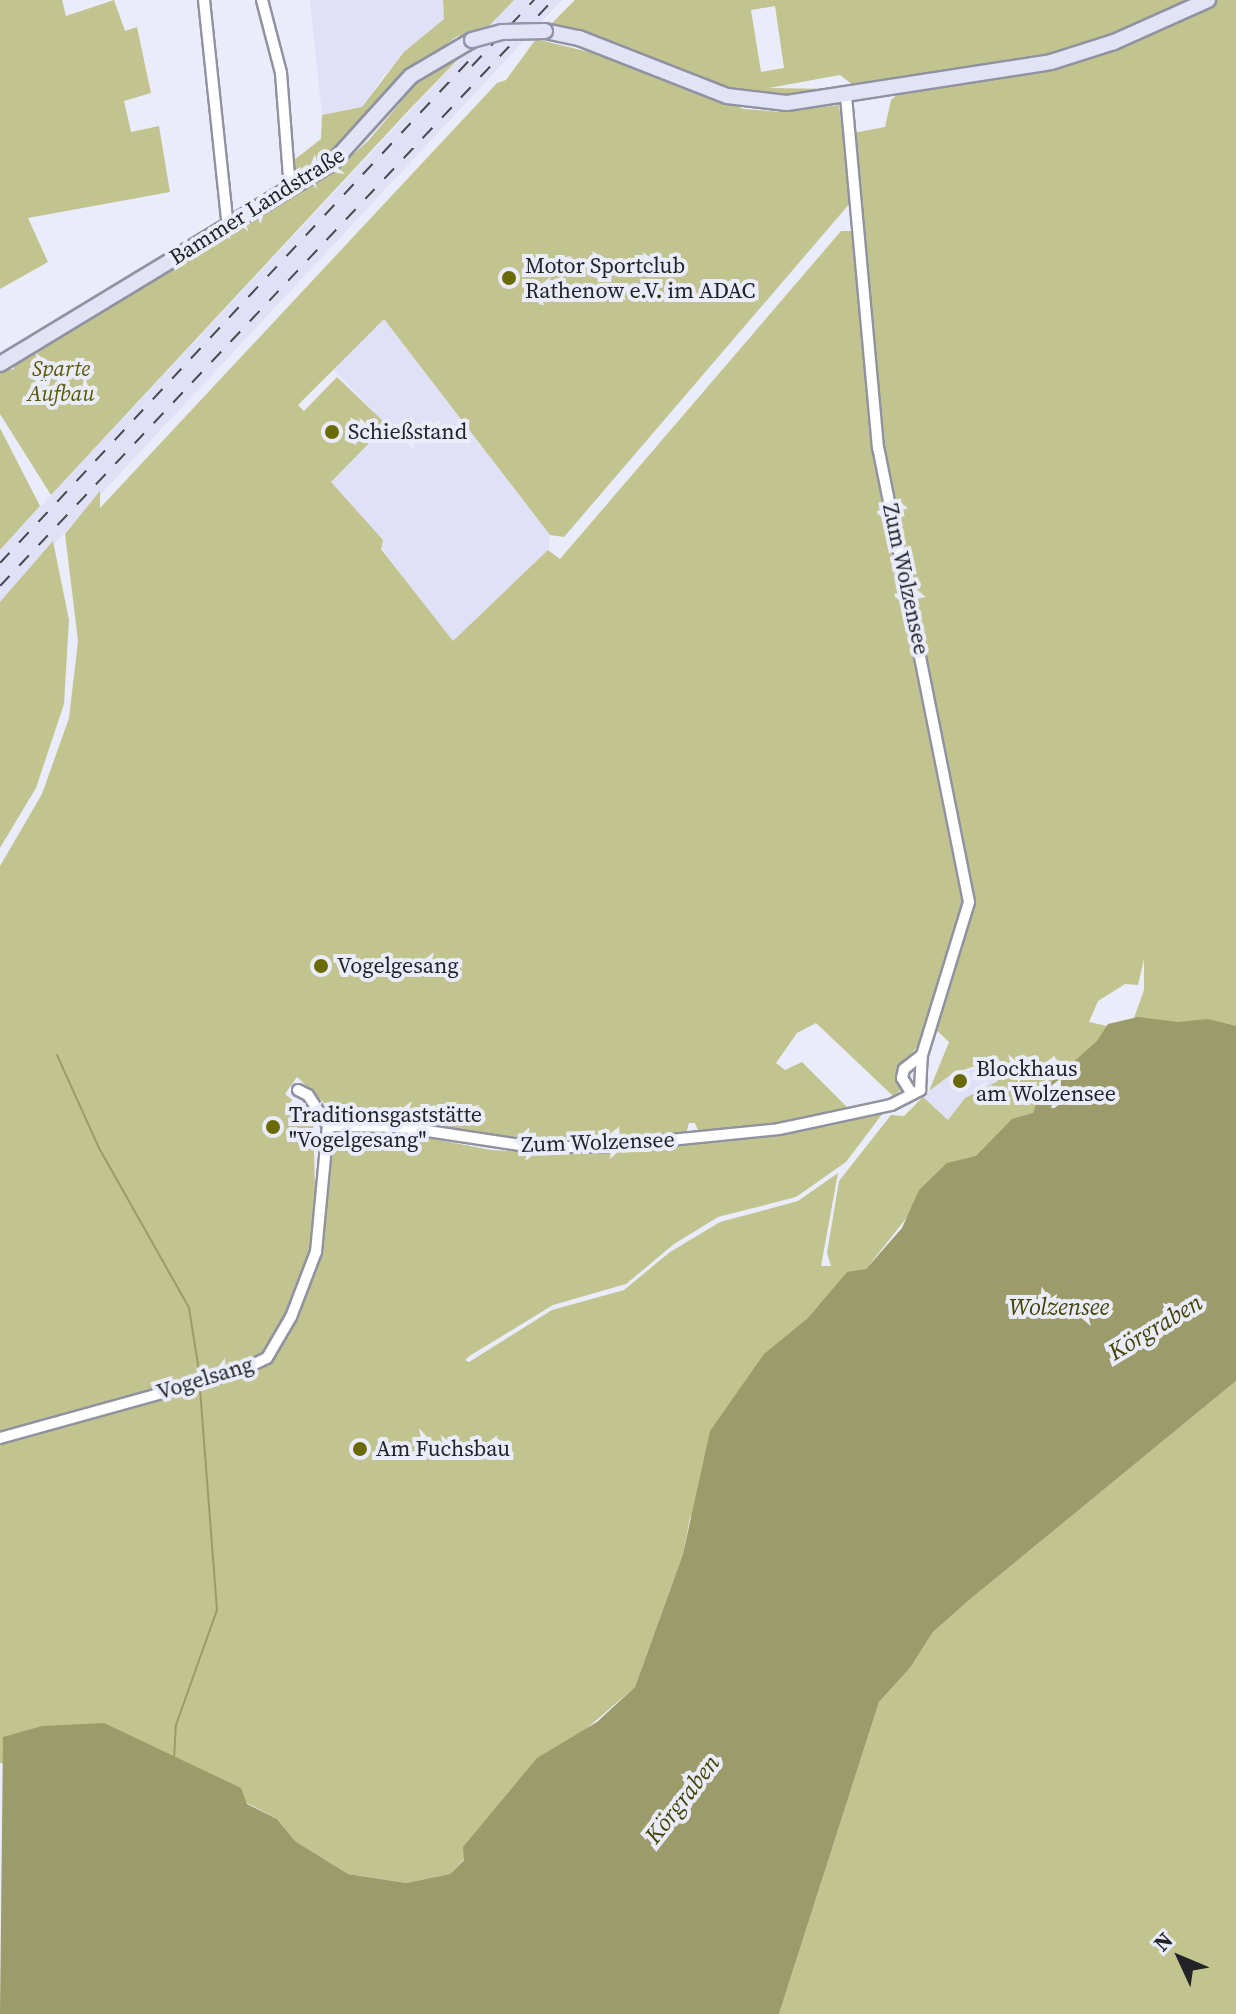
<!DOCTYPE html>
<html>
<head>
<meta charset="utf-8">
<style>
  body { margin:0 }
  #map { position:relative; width:1236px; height:2014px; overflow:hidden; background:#ebecfb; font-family:"Source Serif 4",serif }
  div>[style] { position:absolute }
  .built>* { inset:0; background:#e0e0f7 }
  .green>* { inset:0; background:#c2c490 }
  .water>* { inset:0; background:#9b9c69 }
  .stream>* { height:2px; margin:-1px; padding:0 1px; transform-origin:1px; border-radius:1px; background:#9b9c69 }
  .roads { filter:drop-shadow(2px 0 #9192a0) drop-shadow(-2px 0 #9192a0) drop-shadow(0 2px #9192a0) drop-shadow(0 -2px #9192a0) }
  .minor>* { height:10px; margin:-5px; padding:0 5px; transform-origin:5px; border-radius:5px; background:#fff }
  .major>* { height:14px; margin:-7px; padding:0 7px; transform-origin:7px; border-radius:7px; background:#e3e3f8 }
  .rail>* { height:2px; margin-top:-1px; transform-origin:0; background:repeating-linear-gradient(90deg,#48484f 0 14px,transparent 0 28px) }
  .bridges { filter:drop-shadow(2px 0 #9393ac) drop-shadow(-2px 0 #9393ac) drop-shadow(0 2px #9393ac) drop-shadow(0 -2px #9393ac) }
  .major-bridge>* { height:14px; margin:-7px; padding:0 7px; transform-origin:7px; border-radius:7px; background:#e3e3f8 }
  .dots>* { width:22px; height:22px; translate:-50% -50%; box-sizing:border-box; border:4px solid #ebecfb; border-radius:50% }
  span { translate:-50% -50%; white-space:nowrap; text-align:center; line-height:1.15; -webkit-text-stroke:8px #ebecfb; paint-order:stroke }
  .street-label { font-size:22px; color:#222227 }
  .poi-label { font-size:22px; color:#222227 }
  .left { translate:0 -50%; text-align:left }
  .park-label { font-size:22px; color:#5a5a00; font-style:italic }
  .water-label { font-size:24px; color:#444402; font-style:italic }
  .north { position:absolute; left:1140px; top:1918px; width:80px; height:80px; -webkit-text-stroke:6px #ebecfb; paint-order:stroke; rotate:314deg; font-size:22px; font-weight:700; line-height:32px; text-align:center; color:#222227 }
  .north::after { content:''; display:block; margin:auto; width:28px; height:36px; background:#222227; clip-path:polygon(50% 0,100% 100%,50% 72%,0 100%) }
</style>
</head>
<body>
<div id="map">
  <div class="built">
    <i style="clip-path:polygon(310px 0,443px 0,444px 19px,384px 75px,362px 107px,322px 115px)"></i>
    <i style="clip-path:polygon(514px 0,562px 0,0 602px,0 550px)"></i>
    <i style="clip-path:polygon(384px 319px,550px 535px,548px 550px,453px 642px,331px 482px,387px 426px,333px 369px)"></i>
    <i style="clip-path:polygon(999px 1058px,1004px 1071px,999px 1081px,965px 1098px,948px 1120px,923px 1097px,953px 1072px,956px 1076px)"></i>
  </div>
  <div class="green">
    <i style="clip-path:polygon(0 0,62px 0,66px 16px,114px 0,125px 31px,137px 27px,151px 93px,124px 101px,131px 132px,159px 126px,170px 192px,28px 218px,48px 262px,0 289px)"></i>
    <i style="clip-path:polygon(443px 0,514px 0,487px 28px,456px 37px,413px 69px,346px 145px,295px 179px,294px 160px,321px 139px,322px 115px,362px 107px,404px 52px,444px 19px)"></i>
    <i style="clip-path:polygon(evenodd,575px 0,1196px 0,1056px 56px,858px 89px,840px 75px,769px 88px,838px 89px,783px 97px,728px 88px,603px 38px,551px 24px,575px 0,775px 6px,784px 68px,761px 72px,751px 10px,775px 6px)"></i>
    <i style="clip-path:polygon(1218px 0,1236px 0,1236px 1028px,1217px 1035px,1134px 1018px,1144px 990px,1144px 959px,1138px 985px,1125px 984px,1098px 1001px,1089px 1022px,1107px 1026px,1108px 1039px,1062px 1089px,908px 1216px,866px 1269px,853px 1273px,690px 1518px,683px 1554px,635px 1687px,586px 1729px,450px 1874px,406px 1883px,348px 1874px,295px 1841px,277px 1819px,247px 1803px,0 1763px,0 1442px,271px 1359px,294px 1323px,321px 1251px,327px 1211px,325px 1153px,336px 1136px,397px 1132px,491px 1150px,576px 1154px,784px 1133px,883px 1113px,846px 1162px,796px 1197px,718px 1217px,674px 1244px,626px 1284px,553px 1305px,471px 1355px,465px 1360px,469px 1362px,552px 1310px,624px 1290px,670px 1252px,720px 1222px,798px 1201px,838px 1173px,821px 1266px,831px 1266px,827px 1253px,839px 1181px,891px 1115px,904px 1116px,923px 1097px,948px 1120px,965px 1098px,998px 1081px,995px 1075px,1004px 1070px,999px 1059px,953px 1073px,929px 1091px,949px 1042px,933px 1027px,972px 901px,880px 449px,853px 133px,885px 127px,891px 100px,901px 91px,1001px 74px)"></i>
    <i style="clip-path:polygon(536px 39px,589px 52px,744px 109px,781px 112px,839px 105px,851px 202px,564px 537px,550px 535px,384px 319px,298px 405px,304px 411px,337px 377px,387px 425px,331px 482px,383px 540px,381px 549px,453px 641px,548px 550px,560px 559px,841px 231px,852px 231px,876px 451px,966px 901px,920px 1044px,899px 1067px,902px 1089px,893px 1096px,816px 1023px,797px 1033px,776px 1063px,785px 1070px,802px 1062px,848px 1108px,779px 1124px,699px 1133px,695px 1123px,689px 1123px,686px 1134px,600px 1143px,534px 1144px,428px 1124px,343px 1121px,297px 1077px,285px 1094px,313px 1117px,316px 1222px,296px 1298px,265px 1356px,236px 1369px,0 1434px,0 866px,42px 794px,69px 718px,78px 641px,65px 534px,100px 491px,100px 508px,497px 83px,506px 80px)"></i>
    <i style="clip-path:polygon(467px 50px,409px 110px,51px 495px,0 414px,0 370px,14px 369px,14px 359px,224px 234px,230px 239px,230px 230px,331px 174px,368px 141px,421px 78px)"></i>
    <i style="clip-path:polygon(0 428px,40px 506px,0 550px)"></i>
    <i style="clip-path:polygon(53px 541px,69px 620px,64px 704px,36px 788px,0 848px,0 602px)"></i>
    <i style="clip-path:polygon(1236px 1381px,1236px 2014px,779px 2014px,879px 1702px,910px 1668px,933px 1632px,968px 1601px)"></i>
  </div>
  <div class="water">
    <i style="clip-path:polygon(1138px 1017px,1178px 1022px,1208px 1019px,1236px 1026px,1236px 1381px,968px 1601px,933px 1632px,910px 1668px,879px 1702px,779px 2014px,0 2014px,3px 1737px,42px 1726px,104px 1723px,241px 1788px,247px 1804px,277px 1819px,295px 1841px,348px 1874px,406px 1883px,450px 1874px,464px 1860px,463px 1847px,537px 1758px,597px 1722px,635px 1687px,683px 1554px,710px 1431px,764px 1354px,808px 1318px,847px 1272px,866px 1269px,902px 1228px,919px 1190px,947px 1163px,976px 1156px,1012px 1119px,1033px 1113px,1040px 1092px,1097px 1041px,1108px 1024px)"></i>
  </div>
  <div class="stream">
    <i style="left:57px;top:1055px;width:102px;rotate:65.7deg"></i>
    <i style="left:99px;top:1148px;width:184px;rotate:60.6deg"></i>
    <i style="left:189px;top:1308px;width:64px;rotate:81deg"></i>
    <i style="left:174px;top:1760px;width:35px;rotate:-87deg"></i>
    <i style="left:176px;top:1725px;width:122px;rotate:-70.4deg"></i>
    <i style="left:217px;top:1610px;width:224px;rotate:-94.4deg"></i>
  </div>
  <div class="roads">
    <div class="minor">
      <i style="left:204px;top:0;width:228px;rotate:84deg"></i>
      <i style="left:262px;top:0;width:75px;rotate:75.4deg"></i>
      <i style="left:281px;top:73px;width:117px;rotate:85.6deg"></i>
      <i style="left:298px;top:1090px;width:11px;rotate:27deg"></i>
      <i style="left:308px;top:1095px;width:37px;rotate:57deg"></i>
      <i style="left:328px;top:1126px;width:73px;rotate:0.8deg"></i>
      <i style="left:401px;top:1127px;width:134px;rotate:8.6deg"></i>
      <i style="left:534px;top:1147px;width:66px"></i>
      <i style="left:600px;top:1147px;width:180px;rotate:-5.7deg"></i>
      <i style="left:779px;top:1129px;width:115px;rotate:-12.1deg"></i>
      <i style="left:891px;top:1105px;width:33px;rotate:-27deg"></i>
      <i style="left:920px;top:1090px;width:35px;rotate:-87deg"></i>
      <i style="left:922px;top:1055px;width:160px;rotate:-72.9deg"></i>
      <i style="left:969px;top:902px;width:463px;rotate:-101.3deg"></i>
      <i style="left:878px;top:448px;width:354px;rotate:-95.2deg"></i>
      <i style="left:912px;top:1094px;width:19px;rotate:-122deg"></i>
      <i style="left:902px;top:1078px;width:9px;rotate:-77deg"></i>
      <i style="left:904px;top:1069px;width:23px;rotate:-38deg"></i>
      <i style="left:0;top:1438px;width:247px;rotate:-15.5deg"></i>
      <i style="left:238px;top:1372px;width:32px;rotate:-26deg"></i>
      <i style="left:267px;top:1358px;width:48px;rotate:-59.7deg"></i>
      <i style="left:291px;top:1317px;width:70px;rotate:-69deg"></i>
      <i style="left:316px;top:1252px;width:127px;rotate:-84.6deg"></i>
    </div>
    <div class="major">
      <i style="left:545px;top:31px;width:35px;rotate:12deg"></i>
      <i style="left:579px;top:38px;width:159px;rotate:21.4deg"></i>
      <i style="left:727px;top:96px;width:60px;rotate:6.7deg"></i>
      <i style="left:787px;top:103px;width:267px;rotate:-8.8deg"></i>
      <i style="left:1051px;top:62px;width:66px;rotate:-17.6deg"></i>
      <i style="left:1114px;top:42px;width:103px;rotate:-24.1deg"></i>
      <i style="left:0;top:364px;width:389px;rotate:-31.2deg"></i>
      <i style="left:333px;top:162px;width:116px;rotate:-47.8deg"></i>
      <i style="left:411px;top:76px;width:71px;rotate:-30.5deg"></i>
    </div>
  </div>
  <div class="rail">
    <i style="left:472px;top:66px;width:91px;rotate:-46.8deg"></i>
    <i style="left:0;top:563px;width:699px;rotate:-46.97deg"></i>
    <i style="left:0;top:586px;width:806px;rotate:-46.66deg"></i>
  </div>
  <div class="bridges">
    <div class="major-bridge">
      <i style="left:472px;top:40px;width:31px;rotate:-15deg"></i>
      <i style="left:502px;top:32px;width:43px;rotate:-1.3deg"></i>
    </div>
  </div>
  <div class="dots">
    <i style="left:509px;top:278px;background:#6a6a07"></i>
    <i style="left:332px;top:432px;background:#6a6a07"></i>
    <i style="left:321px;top:966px;background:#6a6a07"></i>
    <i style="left:960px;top:1081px;background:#6a6a07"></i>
    <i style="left:273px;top:1127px;background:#6a6a07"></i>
    <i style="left:360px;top:1449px;background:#6a6a07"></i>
  </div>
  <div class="street-label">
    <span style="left:257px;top:206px;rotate:-32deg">Bammer Landstraße</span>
    <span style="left:906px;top:579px;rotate:78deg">Zum Wolzensee</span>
    <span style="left:598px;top:1142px;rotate:-2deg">Zum Wolzensee</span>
    <span style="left:205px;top:1378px;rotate:-17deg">Vogelsang</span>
  </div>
  <div class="poi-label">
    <span class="left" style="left:525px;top:278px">Motor Sportclub<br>Rathenow e.V. im ADAC</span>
    <span class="left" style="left:348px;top:432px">Schießstand</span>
    <span class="left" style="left:337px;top:966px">Vogelgesang</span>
    <span class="left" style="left:976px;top:1081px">Blockhaus<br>am Wolzensee</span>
    <span class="left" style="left:289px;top:1127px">Traditionsgaststätte<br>"Vogelgesang"</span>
    <span class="left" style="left:376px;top:1449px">Am Fuchsbau</span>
  </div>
  <div class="park-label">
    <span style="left:61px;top:381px">Sparte<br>Aufbau</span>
  </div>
  <div class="water-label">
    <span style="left:1059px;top:1307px">Wolzensee</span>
    <span style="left:1155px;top:1327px;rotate:-31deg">Körgraben</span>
    <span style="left:682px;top:1799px;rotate:-52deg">Körgraben</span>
  </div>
  <div class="north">N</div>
</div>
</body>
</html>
